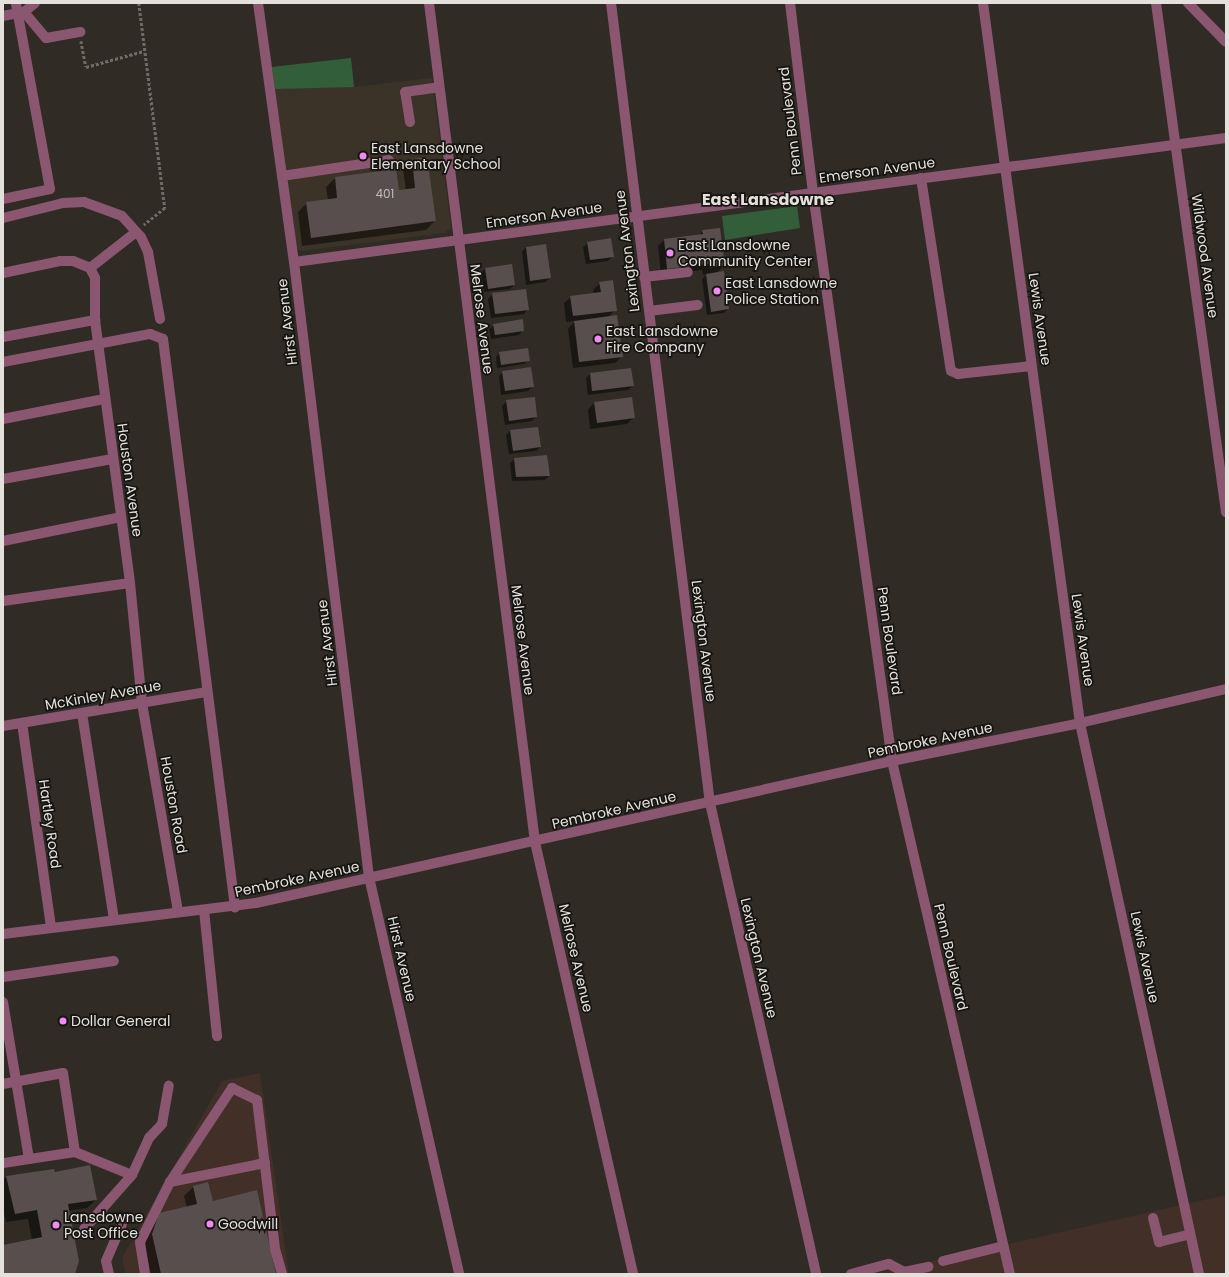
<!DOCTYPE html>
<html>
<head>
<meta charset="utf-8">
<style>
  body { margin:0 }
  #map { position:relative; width:1229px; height:1277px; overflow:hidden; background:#302c25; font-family:Poppins,sans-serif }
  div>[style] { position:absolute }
  .commercial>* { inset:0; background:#412f28 }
  .built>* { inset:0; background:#3b3327 }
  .green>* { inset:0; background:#325f3a }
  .shadow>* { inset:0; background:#0007 }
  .building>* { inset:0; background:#574e4d }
  .path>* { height:2.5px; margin-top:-1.25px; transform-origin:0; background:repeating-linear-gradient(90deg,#6f6b66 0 3px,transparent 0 5px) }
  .minor>* { height:10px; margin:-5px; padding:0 5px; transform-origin:5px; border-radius:5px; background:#8b5770 }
  .dots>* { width:11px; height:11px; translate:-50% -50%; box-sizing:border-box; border:2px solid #161411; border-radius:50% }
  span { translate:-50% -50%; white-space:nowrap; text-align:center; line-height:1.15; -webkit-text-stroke:3.5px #161411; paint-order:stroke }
  .number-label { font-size:12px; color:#c1bcb9 }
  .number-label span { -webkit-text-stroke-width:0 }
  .street-label { font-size:14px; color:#e4e1dd }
  .poi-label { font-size:14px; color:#e4e1dd }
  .left { translate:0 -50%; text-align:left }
  .quarter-label { font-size:16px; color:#e4e1dd; font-weight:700 }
  .frame { position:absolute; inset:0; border:4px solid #e4e1dd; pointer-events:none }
</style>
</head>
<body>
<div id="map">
  <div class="commercial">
    <i style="clip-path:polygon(260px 1073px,289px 1274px,126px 1274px,122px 1258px,222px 1081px)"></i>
    <i style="clip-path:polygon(1226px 1195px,1226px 1274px,874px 1274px)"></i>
  </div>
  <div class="built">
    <i style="clip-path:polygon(351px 58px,354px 87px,432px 78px,451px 228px,444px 233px,301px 251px,296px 248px,272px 67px)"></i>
  </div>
  <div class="green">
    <i style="clip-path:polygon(351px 58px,354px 87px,275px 89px,272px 67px)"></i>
    <i style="clip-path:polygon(797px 206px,800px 228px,725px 240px,722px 216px)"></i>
  </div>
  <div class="shadow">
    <i style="clip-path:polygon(412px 160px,435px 221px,426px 230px,302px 246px,298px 212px,307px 203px,328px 200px,326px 187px,335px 178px,395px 170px,398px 191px,406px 190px,403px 169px)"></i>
    <i style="clip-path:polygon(703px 231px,724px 266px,716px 273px,728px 309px,724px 313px,707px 315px,702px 279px,707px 274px,703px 275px,702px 270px,661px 275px,658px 246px,664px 240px,698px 236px)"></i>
    <i style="clip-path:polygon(588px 243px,613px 256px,608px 261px,586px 264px,583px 247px)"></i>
    <i style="clip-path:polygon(546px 245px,550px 278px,545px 282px,526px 285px,522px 252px,526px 247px)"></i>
    <i style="clip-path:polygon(511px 265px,514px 285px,510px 289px,484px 292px,481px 273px,485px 269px)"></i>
    <i style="clip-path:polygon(600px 283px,615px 310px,608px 317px,622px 356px,615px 363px,573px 368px,568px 329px,575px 321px,566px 322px,564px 303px,571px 297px,594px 294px,593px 290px)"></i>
    <i style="clip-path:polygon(493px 294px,528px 309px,524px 314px,491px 318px,488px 299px)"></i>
    <i style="clip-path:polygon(494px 325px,523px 330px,519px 335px,491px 339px,489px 329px)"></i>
    <i style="clip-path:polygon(500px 353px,528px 360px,524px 364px,497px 368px,496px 357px)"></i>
    <i style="clip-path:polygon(503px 372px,533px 387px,528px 391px,501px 395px,499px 376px)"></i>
    <i style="clip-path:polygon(590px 374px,633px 386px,628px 390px,588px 395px,586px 378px)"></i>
    <i style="clip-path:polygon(507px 401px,536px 417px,532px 421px,505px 425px,502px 406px)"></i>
    <i style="clip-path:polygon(594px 403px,634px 417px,627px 424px,590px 429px,588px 410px)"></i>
    <i style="clip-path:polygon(510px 431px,540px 447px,536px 451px,509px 454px,506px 435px)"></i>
    <i style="clip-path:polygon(515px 459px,549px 476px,545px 480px,512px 481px,510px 463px)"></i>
    <i style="clip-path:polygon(54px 1173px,96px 1200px,87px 1208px,68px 1211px,74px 1274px,3px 1274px,3px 1246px,32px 1240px,28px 1219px,6px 1222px,3px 1208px,3px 1180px,7px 1176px)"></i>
    <i style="clip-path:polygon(193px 1187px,212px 1202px,275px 1274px,151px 1274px,144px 1244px,159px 1214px,187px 1208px,184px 1196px)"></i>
  </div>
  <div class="building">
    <i style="clip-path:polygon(427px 157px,436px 221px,311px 238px,306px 202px,337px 198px,335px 177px,396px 169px,399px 190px,415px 188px,412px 159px)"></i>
    <i style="clip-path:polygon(720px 228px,725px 266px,709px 268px,709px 264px,667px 269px,664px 239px,703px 234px,702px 230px)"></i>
    <i style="clip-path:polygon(611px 238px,614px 257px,590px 260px,587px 242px)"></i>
    <i style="clip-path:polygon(546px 244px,551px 278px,530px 281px,526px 247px)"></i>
    <i style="clip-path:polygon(512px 264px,515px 285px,488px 289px,485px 268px)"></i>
    <i style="clip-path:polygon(724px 271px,729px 309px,711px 312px,706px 274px)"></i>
    <i style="clip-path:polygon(613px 280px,617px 311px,573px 316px,570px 296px,601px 292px,599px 282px)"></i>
    <i style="clip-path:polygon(526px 289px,529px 310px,495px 314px,492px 293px)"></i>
    <i style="clip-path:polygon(617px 315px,623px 357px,579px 362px,574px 321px)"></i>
    <i style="clip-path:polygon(523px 319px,524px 331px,495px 335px,493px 324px)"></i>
    <i style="clip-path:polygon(528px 348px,530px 361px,501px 365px,499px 352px)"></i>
    <i style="clip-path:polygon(531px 367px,534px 387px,505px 391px,502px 371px)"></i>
    <i style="clip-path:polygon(631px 368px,634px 386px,592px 391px,590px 373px)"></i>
    <i style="clip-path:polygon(535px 397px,537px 417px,509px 421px,506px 400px)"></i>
    <i style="clip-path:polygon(632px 397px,635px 418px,597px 423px,594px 402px)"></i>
    <i style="clip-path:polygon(538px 427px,541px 447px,513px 451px,510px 430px)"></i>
    <i style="clip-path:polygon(547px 455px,550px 476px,516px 477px,514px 458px)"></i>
    <i style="clip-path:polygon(90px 1165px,97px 1200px,68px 1204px,79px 1261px,75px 1274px,3px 1274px,3px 1245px,42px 1237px,37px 1210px,15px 1214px,6px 1176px,54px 1169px,55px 1172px)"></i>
    <i style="clip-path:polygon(208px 1182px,213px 1201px,257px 1190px,276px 1274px,161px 1274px,152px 1234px,159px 1213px,197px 1204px,193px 1186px)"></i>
  </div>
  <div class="path">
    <i style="left:139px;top:3px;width:207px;rotate:82.8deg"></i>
    <i style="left:165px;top:208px;width:27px;rotate:141deg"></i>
    <i style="left:81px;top:41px;width:26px;rotate:79deg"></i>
    <i style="left:86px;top:67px;width:60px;rotate:-15.4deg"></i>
  </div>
  <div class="minor">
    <i style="left:258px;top:3px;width:261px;rotate:82.1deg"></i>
    <i style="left:294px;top:262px;width:620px;rotate:83.05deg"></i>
    <i style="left:369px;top:877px;width:407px;rotate:77.2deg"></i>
    <i style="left:429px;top:3px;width:846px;rotate:82.8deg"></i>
    <i style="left:535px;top:842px;width:443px;rotate:77.2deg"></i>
    <i style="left:611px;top:3px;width:806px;rotate:82.95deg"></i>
    <i style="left:710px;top:803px;width:483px;rotate:77.3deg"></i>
    <i style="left:790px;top:3px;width:191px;rotate:83.1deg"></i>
    <i style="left:813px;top:193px;width:573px;rotate:82.08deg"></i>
    <i style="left:892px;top:761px;width:526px;rotate:77.05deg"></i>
    <i style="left:983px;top:3px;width:727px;rotate:82.33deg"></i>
    <i style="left:1080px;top:723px;width:564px;rotate:77.81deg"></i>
    <i style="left:1156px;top:3px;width:514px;rotate:82.17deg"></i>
    <i style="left:1188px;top:3px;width:54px;rotate:45.7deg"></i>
    <i style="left:24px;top:12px;width:34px;rotate:50deg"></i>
    <i style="left:46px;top:38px;width:35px;rotate:-10deg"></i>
    <i style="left:24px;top:12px;width:14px;rotate:-39deg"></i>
    <i style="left:3px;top:16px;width:20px;rotate:-11deg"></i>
    <i style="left:410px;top:122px;width:30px;rotate:-99deg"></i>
    <i style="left:405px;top:92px;width:34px;rotate:-8deg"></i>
    <i style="left:282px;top:176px;width:108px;rotate:-8.5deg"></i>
    <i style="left:921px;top:178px;width:195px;rotate:81.2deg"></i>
    <i style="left:951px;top:371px;width:8px;rotate:23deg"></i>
    <i style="left:958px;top:374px;width:74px;rotate:-6.2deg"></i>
    <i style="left:3px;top:199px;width:48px;rotate:-12deg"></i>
    <i style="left:50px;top:189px;width:189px;rotate:-100.4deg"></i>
    <i style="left:3px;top:218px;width:62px;rotate:-14deg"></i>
    <i style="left:63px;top:203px;width:21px;rotate:-3deg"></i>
    <i style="left:84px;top:202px;width:40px;rotate:20.2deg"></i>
    <i style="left:122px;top:216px;width:28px;rotate:48deg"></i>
    <i style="left:141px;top:237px;width:17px;rotate:65deg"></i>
    <i style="left:148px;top:252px;width:68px;rotate:79.8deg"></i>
    <i style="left:294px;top:262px;width:940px;rotate:-7.58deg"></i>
    <i style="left:90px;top:268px;width:58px;rotate:-38deg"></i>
    <i style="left:3px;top:273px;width:58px;rotate:-11.9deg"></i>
    <i style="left:60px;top:261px;width:13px"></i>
    <i style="left:73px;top:261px;width:18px;rotate:22deg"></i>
    <i style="left:90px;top:268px;width:11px;rotate:63deg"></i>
    <i style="left:95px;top:278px;width:42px;rotate:90deg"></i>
    <i style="left:95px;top:320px;width:265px;rotate:82.4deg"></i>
    <i style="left:130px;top:583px;width:121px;rotate:84.3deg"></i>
    <i style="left:142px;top:703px;width:212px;rotate:80.2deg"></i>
    <i style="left:644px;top:277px;width:44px;rotate:-6.5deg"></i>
    <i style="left:649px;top:311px;width:49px;rotate:-7deg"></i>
    <i style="left:3px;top:337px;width:94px;rotate:-10.5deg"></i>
    <i style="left:3px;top:362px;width:150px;rotate:-10.8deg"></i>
    <i style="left:150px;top:334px;width:14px;rotate:21deg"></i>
    <i style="left:163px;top:339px;width:573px;rotate:82.78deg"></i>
    <i style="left:3px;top:419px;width:103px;rotate:-11.2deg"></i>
    <i style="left:3px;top:479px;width:111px;rotate:-10.4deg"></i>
    <i style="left:3px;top:541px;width:120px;rotate:-11.5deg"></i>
    <i style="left:3px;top:601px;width:128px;rotate:-8.1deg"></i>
    <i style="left:82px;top:713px;width:209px;rotate:81.2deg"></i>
    <i style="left:22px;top:723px;width:207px;rotate:81.9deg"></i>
    <i style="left:3px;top:726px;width:207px;rotate:-9.5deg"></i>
    <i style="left:204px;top:910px;width:127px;rotate:84.1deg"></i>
    <i style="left:3px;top:934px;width:255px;rotate:-7deg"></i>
    <i style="left:256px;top:903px;width:652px;rotate:-12.59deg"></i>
    <i style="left:892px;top:761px;width:192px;rotate:-11.4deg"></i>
    <i style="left:1080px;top:723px;width:150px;rotate:-13.1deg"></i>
    <i style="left:3px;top:977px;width:112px;rotate:-8.2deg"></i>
    <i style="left:3px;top:1002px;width:159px;rotate:80.6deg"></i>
    <i style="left:29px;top:1159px;width:26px;rotate:171deg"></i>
    <i style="left:3px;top:1084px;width:61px;rotate:-10.4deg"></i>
    <i style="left:63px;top:1073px;width:80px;rotate:81.4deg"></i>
    <i style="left:75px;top:1152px;width:47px;rotate:171.3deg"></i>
    <i style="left:75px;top:1152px;width:61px;rotate:22deg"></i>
    <i style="left:132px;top:1175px;width:72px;rotate:131.6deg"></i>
    <i style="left:132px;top:1175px;width:41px;rotate:-65.3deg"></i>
    <i style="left:149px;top:1138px;width:19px;rotate:-47deg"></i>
    <i style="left:162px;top:1124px;width:39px;rotate:-80deg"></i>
    <i style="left:170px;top:1182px;width:97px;rotate:-11.3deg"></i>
    <i style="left:1153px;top:1218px;width:25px;rotate:76deg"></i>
    <i style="left:1159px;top:1242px;width:32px;rotate:-14deg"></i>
    <i style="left:943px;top:1261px;width:62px;rotate:-14deg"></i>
    <i style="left:109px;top:1274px;width:13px;rotate:-103deg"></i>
    <i style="left:106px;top:1261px;width:40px;rotate:-66.6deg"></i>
    <i style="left:145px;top:1274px;width:32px;rotate:-99deg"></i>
    <i style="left:140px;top:1242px;width:67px;rotate:-63.4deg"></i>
    <i style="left:170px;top:1182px;width:113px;rotate:-56.6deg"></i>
    <i style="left:232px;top:1088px;width:28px;rotate:26deg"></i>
    <i style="left:257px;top:1100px;width:150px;rotate:83.1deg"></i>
    <i style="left:275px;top:1249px;width:26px;rotate:74deg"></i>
    <i style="left:851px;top:1274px;width:39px;rotate:-15deg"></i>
    <i style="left:889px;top:1264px;width:17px;rotate:28deg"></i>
    <i style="left:904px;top:1272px;width:25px;rotate:-12deg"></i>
  </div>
  <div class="dots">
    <i style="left:363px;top:156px;background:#f18af4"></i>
    <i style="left:670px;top:253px;background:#f18af4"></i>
    <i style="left:717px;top:291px;background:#f18af4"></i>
    <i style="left:598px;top:339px;background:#f18af4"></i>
    <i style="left:63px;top:1021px;background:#f18af4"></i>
    <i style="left:210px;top:1224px;background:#f18af4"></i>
    <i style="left:56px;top:1225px;background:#f18af4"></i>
  </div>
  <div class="number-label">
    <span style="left:385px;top:194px">401</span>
  </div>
  <div class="street-label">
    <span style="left:790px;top:121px;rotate:-97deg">Penn Boulevard</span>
    <span style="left:877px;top:170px;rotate:-8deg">Emerson Avenue</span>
    <span style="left:544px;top:215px;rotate:-8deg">Emerson Avenue</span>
    <span style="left:627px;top:251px;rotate:-97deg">Lexington Avenue</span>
    <span style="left:1205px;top:256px;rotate:82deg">Wildwood Avenue</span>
    <span style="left:482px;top:319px;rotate:83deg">Melrose Avenue</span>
    <span style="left:1040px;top:319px;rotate:82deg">Lewis Avenue</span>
    <span style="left:287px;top:322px;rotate:-97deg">Hirst Avenue</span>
    <span style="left:130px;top:480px;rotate:82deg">Houston Avenue</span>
    <span style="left:523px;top:640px;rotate:83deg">Melrose Avenue</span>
    <span style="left:1083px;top:640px;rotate:82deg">Lewis Avenue</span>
    <span style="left:704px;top:641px;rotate:83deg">Lexington Avenue</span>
    <span style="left:890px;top:641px;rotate:82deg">Penn Boulevard</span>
    <span style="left:327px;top:643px;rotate:-97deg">Hirst Avenue</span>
    <span style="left:103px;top:695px;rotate:-10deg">McKinley Avenue</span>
    <span style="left:930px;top:740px;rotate:-12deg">Pembroke Avenue</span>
    <span style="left:174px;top:805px;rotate:80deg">Houston Road</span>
    <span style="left:614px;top:810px;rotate:-13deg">Pembroke Avenue</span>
    <span style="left:50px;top:824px;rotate:82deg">Hartley Road</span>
    <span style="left:297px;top:879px;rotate:-12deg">Pembroke Avenue</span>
    <span style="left:951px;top:957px;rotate:77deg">Penn Boulevard</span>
    <span style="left:1145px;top:957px;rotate:78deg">Lewis Avenue</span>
    <span style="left:576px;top:958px;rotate:77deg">Melrose Avenue</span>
    <span style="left:759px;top:958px;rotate:77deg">Lexington Avenue</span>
    <span style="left:402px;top:959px;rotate:77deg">Hirst Avenue</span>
  </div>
  <div class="poi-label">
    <span class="left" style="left:371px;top:156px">East Lansdowne<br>Elementary School</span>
    <span class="left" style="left:678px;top:253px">East Lansdowne<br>Community Center</span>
    <span class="left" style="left:725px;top:291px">East Lansdowne<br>Police Station</span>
    <span class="left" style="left:606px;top:339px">East Lansdowne<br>Fire Company</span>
    <span class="left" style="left:71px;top:1021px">Dollar General</span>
    <span class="left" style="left:64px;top:1225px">Lansdowne<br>Post Office</span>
    <span class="left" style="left:218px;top:1224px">Goodwill</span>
  </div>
  <div class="quarter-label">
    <span style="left:768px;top:200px">East Lansdowne</span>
  </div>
  <div class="frame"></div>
</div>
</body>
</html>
